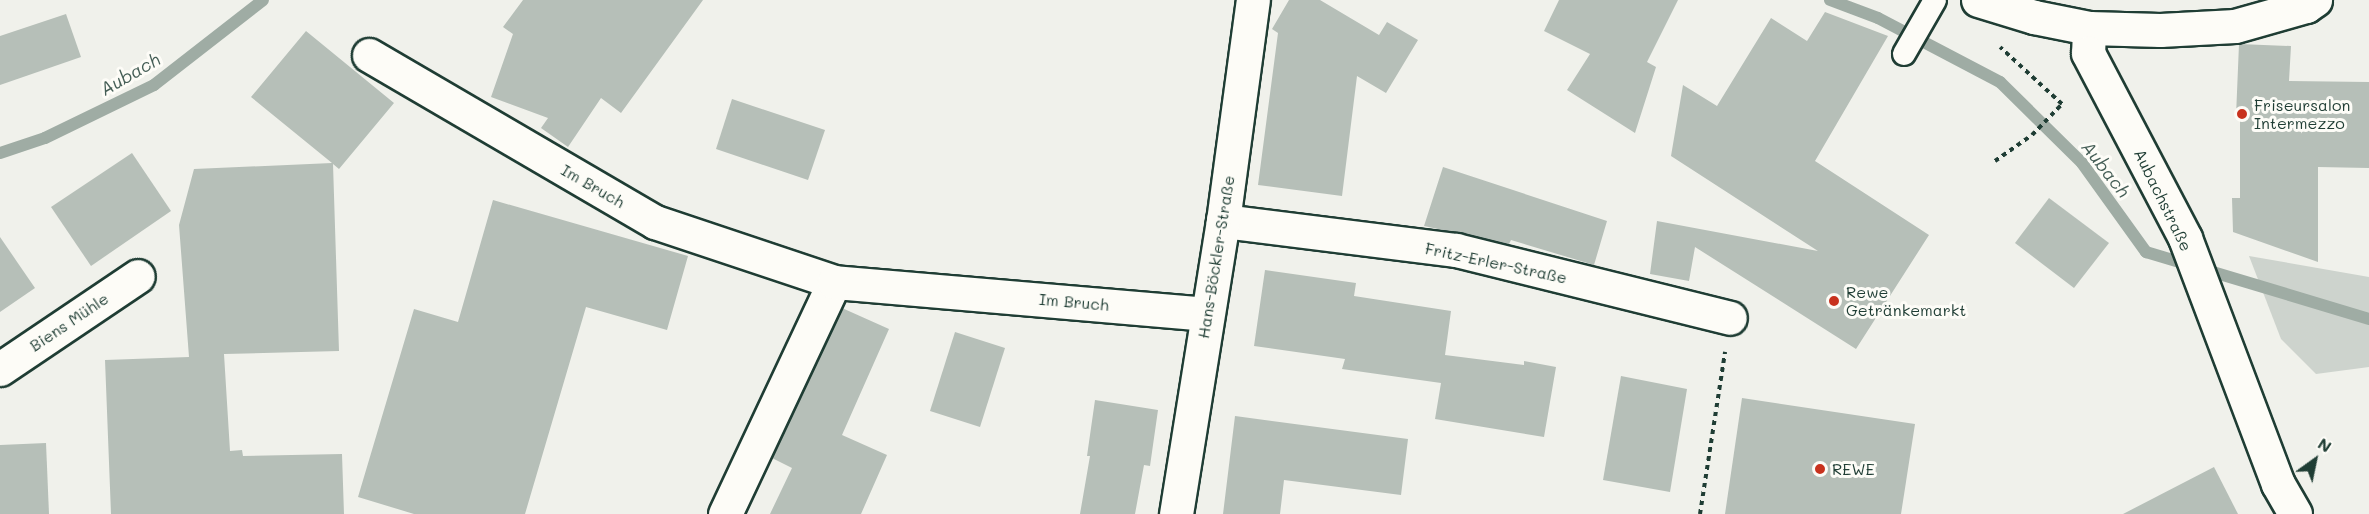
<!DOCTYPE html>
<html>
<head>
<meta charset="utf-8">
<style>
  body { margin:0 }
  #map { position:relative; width:2369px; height:514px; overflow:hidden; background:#f0f1eb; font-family:Mali,sans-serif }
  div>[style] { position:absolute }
  .green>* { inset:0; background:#cdd3cd }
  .stream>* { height:12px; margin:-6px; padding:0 6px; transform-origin:6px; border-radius:6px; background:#9faca4 }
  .building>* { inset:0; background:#b6bfb8 }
  .path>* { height:4px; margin-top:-2px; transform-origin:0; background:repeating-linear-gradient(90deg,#1f3d34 0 4.5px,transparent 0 9px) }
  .roads { filter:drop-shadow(2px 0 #1f3d34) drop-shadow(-2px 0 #1f3d34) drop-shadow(0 2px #1f3d34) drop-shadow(0 -2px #1f3d34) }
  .service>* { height:22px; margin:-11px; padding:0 11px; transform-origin:11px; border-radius:11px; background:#fdfcf7 }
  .minor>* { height:33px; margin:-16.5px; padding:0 16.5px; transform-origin:16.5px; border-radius:16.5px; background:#fdfcf7 }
  .tertiary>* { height:33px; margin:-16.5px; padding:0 16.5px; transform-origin:16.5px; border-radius:16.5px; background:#fdfcf7 }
  .dots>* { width:16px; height:16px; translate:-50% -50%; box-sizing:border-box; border:3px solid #fdfcf7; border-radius:50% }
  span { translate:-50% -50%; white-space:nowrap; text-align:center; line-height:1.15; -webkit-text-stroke:6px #fdfcf7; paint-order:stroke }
  .poi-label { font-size:16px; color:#1f3d34 }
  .left { translate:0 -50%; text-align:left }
  .street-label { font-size:16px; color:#1f3d34 }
  .water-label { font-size:18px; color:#455e56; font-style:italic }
  .north { position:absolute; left:2285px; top:430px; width:60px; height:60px; -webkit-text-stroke:4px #fdfcf7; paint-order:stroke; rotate:33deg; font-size:16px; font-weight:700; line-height:24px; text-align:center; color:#1f3d34 }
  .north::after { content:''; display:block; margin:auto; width:21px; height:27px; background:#1f3d34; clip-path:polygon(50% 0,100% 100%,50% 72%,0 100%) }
</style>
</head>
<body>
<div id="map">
  <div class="green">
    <i style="clip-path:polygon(2249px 256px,2369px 277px,2369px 367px,2316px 374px,2281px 339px)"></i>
  </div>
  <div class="stream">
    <i style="left:1830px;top:0;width:51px;rotate:20.6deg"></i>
    <i style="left:1878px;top:18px;width:138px;rotate:27.7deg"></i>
    <i style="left:2000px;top:82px;width:115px;rotate:44.6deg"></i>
    <i style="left:2082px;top:163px;width:110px;rotate:54.3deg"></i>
    <i style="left:2146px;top:252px;width:233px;rotate:16.7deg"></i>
    <i style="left:0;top:153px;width:47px;rotate:-18.4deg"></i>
    <i style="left:45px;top:138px;width:121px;rotate:-25.9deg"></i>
    <i style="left:154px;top:85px;width:138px;rotate:-37.9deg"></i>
  </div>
  <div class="building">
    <i style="clip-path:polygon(523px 0,703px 0,621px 113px,601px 98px,568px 147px,541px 128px,548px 118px,491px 97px,513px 34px,503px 27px)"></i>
    <i style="clip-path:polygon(1289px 0,1320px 0,1379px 35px,1387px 22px,1418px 40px,1386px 93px,1357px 76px,1342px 196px,1258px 185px,1278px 33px,1272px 29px)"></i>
    <i style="clip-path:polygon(1559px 0,1678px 0,1647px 62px,1656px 67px,1635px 133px,1567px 90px,1590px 54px,1544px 31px)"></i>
    <i style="clip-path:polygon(1825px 12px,1888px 36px,1815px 161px,1929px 235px,1856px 349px,1695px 247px,1689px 281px,1650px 274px,1657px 221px,1818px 251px,1671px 156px,1683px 85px,1717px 106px,1771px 18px,1807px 41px)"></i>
    <i style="clip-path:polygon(66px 14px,81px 57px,0 85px,0 36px)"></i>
    <i style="clip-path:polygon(306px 31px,394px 103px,339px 169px,333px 164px,339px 351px,224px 354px,230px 451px,242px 450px,243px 456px,342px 454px,344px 514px,111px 514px,105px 360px,189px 357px,179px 225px,194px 169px,332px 163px,251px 97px)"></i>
    <i style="clip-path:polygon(2239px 44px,2291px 46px,2289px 81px,2369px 82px,2369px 168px,2318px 167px,2318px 262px,2233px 232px,2232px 198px,2240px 198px,2240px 116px,2236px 116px)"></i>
    <i style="clip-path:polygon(732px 99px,825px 130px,808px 180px,716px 149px)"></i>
    <i style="clip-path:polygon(132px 153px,171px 211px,91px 266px,51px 207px)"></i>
    <i style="clip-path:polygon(1443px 167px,1607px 221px,1594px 265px,1511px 240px,1509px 244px,1424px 226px)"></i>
    <i style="clip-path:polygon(2049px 198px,2109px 243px,2074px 288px,2015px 243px)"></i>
    <i style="clip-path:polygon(493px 200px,688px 256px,667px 330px,586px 307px,525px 514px,414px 514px,358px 497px,414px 309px,458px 322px)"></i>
    <i style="clip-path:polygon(0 237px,35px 288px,0 312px)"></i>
    <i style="clip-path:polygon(1265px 270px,1356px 283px,1354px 296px,1451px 311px,1445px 355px,1524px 365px,1524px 361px,1556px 367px,1544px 437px,1435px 419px,1441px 383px,1342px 369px,1345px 359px,1254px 346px)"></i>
    <i style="clip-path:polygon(842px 308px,889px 329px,842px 435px,887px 455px,861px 514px,770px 514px,792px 468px,772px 458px)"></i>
    <i style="clip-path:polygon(955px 332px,1005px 348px,980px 427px,930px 411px)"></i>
    <i style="clip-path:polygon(1621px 376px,1687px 389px,1670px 492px,1603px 480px)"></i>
    <i style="clip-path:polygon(1742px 398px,1915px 424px,1901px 514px,1725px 514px)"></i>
    <i style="clip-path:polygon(1095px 400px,1158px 410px,1150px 466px,1144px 465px,1135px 514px,1080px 514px,1090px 456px,1087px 456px)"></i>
    <i style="clip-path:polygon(1235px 416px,1408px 439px,1401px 495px,1284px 480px,1280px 514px,1223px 514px)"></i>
    <i style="clip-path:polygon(46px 443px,49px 514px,0 514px,0 445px)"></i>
    <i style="clip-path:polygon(2214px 467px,2238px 514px,2123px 514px)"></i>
  </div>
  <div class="path">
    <i style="left:1995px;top:161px;width:45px;rotate:-35.1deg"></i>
    <i style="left:2032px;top:135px;width:43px;rotate:-45.9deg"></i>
    <i style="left:2062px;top:104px;width:84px;rotate:-137.4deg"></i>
    <i style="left:1700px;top:514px;width:164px;rotate:-81.2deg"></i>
  </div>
  <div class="roads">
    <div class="service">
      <i style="left:1904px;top:54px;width:62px;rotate:-60.1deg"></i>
    </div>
    <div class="minor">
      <i style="left:369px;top:55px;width:331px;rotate:30.3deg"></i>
      <i style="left:655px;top:222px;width:189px;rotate:18.5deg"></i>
      <i style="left:1223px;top:221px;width:235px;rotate:7.1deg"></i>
      <i style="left:1456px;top:250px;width:282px;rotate:13.9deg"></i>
      <i style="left:0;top:369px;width:166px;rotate:-34deg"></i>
      <i style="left:725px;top:514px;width:256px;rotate:-64.8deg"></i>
      <i style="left:834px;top:282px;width:373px;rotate:4.9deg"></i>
      <i style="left:1176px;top:514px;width:297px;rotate:-80.9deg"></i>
      <i style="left:1223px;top:221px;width:223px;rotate:-82.3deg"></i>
    </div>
    <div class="tertiary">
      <i style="left:1978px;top:0;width:59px;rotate:16.9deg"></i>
      <i style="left:2034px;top:17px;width:56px;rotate:11.3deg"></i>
      <i style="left:2089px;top:28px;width:71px;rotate:1.6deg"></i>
      <i style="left:2160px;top:30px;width:75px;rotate:-3.1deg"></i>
      <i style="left:2235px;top:26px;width:74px;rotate:-15.7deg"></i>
      <i style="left:2306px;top:6px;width:11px;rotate:-34deg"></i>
      <i style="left:2089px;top:28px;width:25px;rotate:92deg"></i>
      <i style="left:2088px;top:53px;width:209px;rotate:62.3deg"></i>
      <i style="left:2185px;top:238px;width:263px;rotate:69.3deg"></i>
      <i style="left:2278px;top:484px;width:34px;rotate:60deg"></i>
    </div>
  </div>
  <div class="dots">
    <i style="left:2242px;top:114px;background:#c8321e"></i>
    <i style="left:1834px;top:301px;background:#c8321e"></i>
    <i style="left:1820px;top:469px;background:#c8321e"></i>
  </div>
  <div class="poi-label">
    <span class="left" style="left:2254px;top:114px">Friseursalon<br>Intermezzo</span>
    <span class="left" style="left:1846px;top:301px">Rewe<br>Getränkemarkt</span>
    <span class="left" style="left:1832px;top:469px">REWE</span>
  </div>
  <div class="street-label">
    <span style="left:593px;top:186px;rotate:30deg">Im Bruch</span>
    <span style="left:2163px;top:200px;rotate:64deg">Aubachstraße</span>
    <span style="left:1216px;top:257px;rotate:-81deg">Hans-Böckler-Straße</span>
    <span style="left:1496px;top:263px;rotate:12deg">Fritz-Erler-Straße</span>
    <span style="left:1074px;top:302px;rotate:5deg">Im Bruch</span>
    <span style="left:69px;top:322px;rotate:-34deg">Biens Mühle</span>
  </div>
  <div class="water-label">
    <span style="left:130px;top:74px;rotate:-30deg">Aubach</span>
    <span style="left:2106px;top:169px;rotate:52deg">Aubach</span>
  </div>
  <div class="north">N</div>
</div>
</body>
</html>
